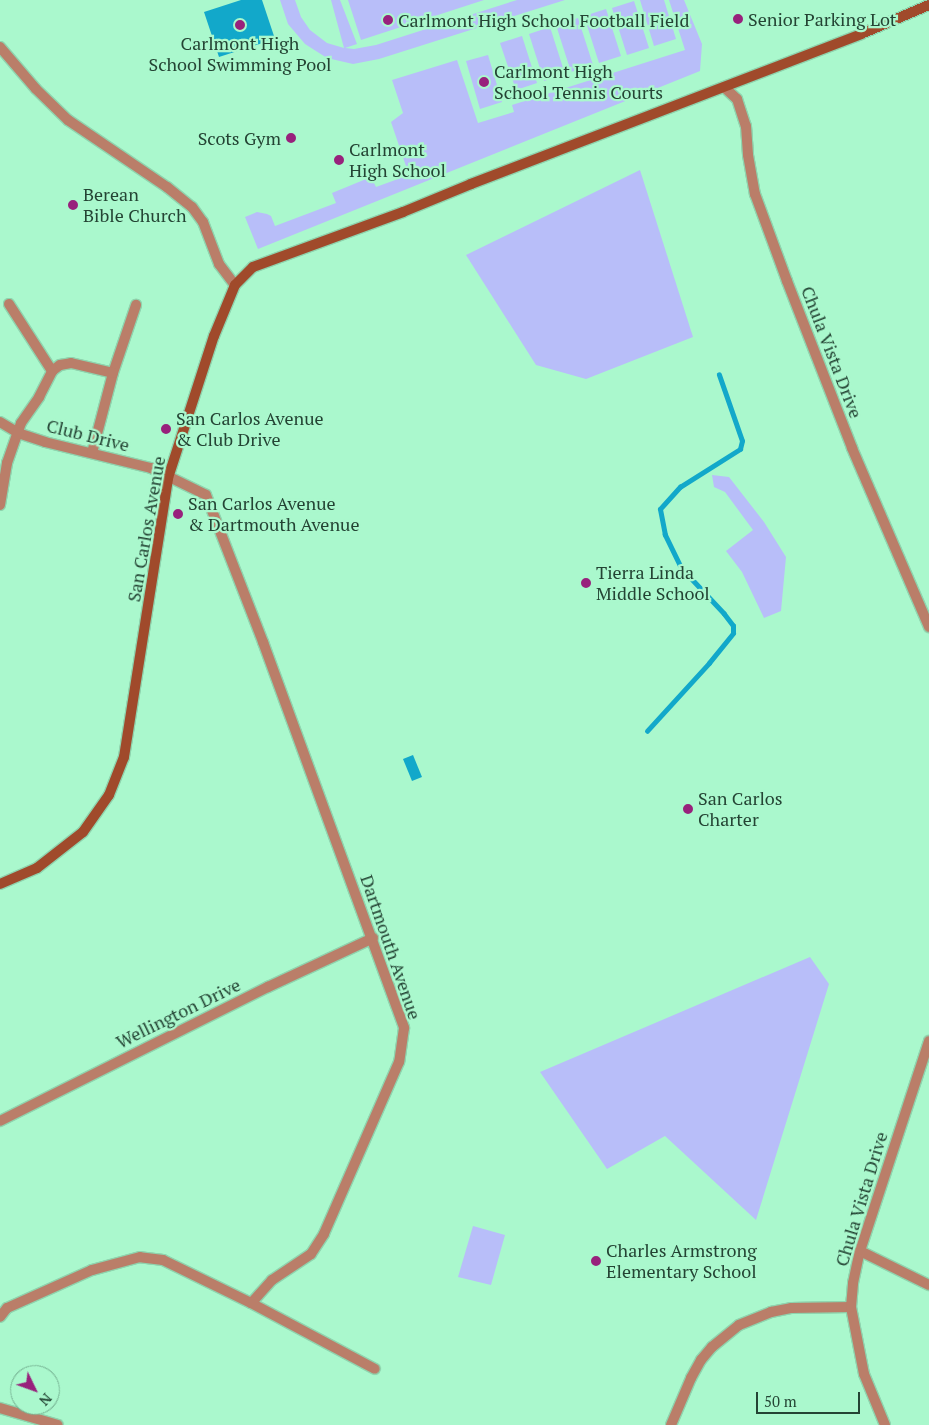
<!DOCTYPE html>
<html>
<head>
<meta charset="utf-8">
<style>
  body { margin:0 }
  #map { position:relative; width:929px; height:1425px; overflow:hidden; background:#aaf8cd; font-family:"PT Serif",serif }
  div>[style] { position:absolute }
  .green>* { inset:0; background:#b8bef9 }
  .water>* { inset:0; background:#12a8ca }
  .stream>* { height:4.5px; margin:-2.25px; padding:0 2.25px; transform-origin:2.25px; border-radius:2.25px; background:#12a8ca }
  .roads { filter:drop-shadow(1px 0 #8fd4ae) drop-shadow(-1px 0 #8fd4ae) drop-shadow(0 1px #8fd4ae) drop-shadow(0 -1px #8fd4ae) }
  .minor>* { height:10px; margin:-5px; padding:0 5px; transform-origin:5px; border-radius:5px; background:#ba7e69 }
  .secondary>* { height:10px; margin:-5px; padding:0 5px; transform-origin:5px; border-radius:5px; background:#a04a2b }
  .dots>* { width:14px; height:14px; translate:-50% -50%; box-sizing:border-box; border:2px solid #aaf8cd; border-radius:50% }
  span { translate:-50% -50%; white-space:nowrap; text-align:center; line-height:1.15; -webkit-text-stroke:4.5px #aaf8cd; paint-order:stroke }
  .poi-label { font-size:18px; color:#244434 }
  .left { translate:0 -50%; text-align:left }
  .right { translate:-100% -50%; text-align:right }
  .street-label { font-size:18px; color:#244434 }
  .north { position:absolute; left:10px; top:1365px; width:50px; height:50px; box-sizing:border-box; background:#aaf8cd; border:1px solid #74b090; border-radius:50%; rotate:132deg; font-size:14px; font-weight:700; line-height:20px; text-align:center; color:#244434 }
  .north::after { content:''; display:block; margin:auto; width:18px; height:22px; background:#98217c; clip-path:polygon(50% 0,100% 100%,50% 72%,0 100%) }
  .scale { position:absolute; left:756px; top:1392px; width:104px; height:22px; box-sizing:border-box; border:2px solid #244434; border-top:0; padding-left:6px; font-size:15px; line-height:18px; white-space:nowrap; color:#244434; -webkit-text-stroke:4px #aaf8cd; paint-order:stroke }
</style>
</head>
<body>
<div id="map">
  <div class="green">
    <i style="clip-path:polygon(280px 0,295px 0,301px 17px,310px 30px,327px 43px,344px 48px,331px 0,340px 0,357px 44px,345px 48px,354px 49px,376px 45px,517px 0,565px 0,379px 59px,353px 64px,327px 58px,305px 44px,288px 24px)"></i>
    <i style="clip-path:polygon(348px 0,484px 0,361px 40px)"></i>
    <i style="clip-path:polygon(640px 0,664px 0,676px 39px,654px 46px)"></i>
    <i style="clip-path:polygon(669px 0,684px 0,702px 44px,700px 71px,258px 249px,245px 217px,257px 212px,267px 214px,271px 216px,275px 226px,336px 203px,332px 193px,371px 177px,376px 187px,409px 175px,391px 122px,403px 113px,392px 80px,457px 60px,478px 123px,514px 112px,512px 105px,685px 50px)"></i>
    <i style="clip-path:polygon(634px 1px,649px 48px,627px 55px,612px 8px)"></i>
    <i style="clip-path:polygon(606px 9px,621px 56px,599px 63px,584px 16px)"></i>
    <i style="clip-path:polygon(578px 18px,593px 65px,571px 72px,556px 25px)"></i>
    <i style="clip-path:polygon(550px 27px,565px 74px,544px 81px,529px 34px)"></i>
    <i style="clip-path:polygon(522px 36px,537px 83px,516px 90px,500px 43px)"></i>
    <i style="clip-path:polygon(488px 55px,502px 102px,480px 109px,466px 61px)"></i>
    <i style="clip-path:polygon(640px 170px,693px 337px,586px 379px,536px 365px,466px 255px)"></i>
    <i style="clip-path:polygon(712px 475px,729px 477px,764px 522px,786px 557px,781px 611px,764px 618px,742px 572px,726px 551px,753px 530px,725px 492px,714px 487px)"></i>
    <i style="clip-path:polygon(810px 957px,829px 984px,756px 1220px,665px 1136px,607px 1169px,540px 1072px)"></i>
    <i style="clip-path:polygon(473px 1226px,505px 1235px,491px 1285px,458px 1277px)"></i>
  </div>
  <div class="water">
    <i style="clip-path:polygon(241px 0,262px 0,275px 39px,219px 57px,204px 12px)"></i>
    <i style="clip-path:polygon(413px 755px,422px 777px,412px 781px,403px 759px)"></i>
  </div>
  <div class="stream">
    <i style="left:647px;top:731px;width:92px;rotate:-47.6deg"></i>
    <i style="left:709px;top:663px;width:38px;rotate:-51deg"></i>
    <i style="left:733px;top:633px;width:7px;rotate:-90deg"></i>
    <i style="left:733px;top:626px;width:15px;rotate:-127deg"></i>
    <i style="left:724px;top:614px;width:63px;rotate:-133.1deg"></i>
    <i style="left:681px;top:568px;width:37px;rotate:-116deg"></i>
    <i style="left:665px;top:535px;width:26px;rotate:-101deg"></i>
    <i style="left:660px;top:509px;width:30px;rotate:-48deg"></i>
    <i style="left:680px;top:487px;width:71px;rotate:-32.3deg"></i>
    <i style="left:740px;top:449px;width:8px;rotate:-76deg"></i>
    <i style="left:742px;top:441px;width:70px;rotate:-109.2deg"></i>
  </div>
  <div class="roads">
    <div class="minor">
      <i style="left:0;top:47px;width:55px;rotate:49.4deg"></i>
      <i style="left:36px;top:89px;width:45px;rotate:44.1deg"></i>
      <i style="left:68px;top:120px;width:120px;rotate:34.1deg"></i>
      <i style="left:167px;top:187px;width:32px;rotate:39deg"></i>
      <i style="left:192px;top:207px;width:19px;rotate:54deg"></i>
      <i style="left:203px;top:222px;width:45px;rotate:69.1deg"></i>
      <i style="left:219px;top:264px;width:26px;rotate:53deg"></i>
      <i style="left:724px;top:87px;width:18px;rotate:43deg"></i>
      <i style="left:737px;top:99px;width:28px;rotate:72deg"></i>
      <i style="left:746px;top:126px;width:29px;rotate:86deg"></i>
      <i style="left:748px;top:155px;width:40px;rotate:80deg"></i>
      <i style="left:755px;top:194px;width:93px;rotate:69.8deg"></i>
      <i style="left:787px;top:281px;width:179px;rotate:68.7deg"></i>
      <i style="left:852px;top:448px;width:195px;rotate:66.7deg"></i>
      <i style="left:9px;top:304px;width:80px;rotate:57.3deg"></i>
      <i style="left:0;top:422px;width:21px;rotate:31deg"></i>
      <i style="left:18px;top:433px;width:28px;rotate:18deg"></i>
      <i style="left:45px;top:442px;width:109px;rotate:13.8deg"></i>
      <i style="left:151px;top:468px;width:61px;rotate:26.1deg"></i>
      <i style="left:206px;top:495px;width:158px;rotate:68.8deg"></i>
      <i style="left:263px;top:642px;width:411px;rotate:69.9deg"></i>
      <i style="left:404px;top:1028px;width:34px;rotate:98deg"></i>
      <i style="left:399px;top:1062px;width:188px;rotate:113.6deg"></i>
      <i style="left:324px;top:1234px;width:24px;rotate:123deg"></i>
      <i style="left:311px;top:1254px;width:47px;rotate:146.3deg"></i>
      <i style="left:272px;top:1280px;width:31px;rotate:132deg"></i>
      <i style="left:251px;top:1303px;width:98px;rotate:-154deg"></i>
      <i style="left:163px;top:1260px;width:23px;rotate:-173deg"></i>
      <i style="left:140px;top:1257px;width:50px;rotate:164.8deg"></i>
      <i style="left:92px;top:1270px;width:93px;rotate:155.9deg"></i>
      <i style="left:7px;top:1308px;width:11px;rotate:128deg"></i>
      <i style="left:92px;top:453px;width:83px;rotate:-75.3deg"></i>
      <i style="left:113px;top:373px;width:72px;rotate:-71.3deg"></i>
      <i style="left:0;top:505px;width:43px;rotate:-80.5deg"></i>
      <i style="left:7px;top:463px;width:42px;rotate:-70.7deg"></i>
      <i style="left:21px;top:423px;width:32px;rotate:-55deg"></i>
      <i style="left:39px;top:397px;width:29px;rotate:-63deg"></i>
      <i style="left:52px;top:371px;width:10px;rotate:-37deg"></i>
      <i style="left:60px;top:365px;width:11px;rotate:-10deg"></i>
      <i style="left:71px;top:363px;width:43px;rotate:13.4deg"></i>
      <i style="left:0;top:1121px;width:300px;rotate:-26.6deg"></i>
      <i style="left:268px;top:987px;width:116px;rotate:-25deg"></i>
      <i style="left:860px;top:1251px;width:77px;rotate:26.2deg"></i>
      <i style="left:251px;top:1303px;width:140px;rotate:28deg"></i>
      <i style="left:0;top:1408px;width:60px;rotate:16.3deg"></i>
      <i style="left:671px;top:1425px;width:51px;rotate:-66.9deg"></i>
      <i style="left:691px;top:1378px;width:21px;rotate:-61deg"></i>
      <i style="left:701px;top:1360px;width:17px;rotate:-50deg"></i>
      <i style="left:712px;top:1347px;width:35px;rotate:-39deg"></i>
      <i style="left:739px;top:1325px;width:35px;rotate:-22deg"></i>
      <i style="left:771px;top:1312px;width:20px;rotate:-11deg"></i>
      <i style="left:791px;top:1308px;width:60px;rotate:-1deg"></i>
      <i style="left:885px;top:1425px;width:55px;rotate:-112.4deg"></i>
      <i style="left:864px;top:1374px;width:68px;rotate:-101deg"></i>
      <i style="left:851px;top:1307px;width:24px;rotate:-85deg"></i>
      <i style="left:853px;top:1283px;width:33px;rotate:-78deg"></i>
      <i style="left:860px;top:1251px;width:221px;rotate:-71.8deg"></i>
    </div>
    <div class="secondary">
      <i style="left:0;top:884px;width:40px;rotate:-23.4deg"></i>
      <i style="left:37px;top:868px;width:58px;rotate:-38deg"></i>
      <i style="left:83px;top:832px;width:45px;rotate:-54.9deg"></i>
      <i style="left:109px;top:795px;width:41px;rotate:-68.5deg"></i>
      <i style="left:124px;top:757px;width:282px;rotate:-81deg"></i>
      <i style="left:168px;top:478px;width:149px;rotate:-72.1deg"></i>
      <i style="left:214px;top:336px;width:55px;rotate:-67.6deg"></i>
      <i style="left:235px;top:285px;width:25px;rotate:-45deg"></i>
      <i style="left:253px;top:267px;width:160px;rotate:-20.1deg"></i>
      <i style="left:403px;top:212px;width:74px;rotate:-22.4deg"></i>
      <i style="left:471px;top:184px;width:418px;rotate:-21deg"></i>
      <i style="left:861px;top:34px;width:74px;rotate:-23.1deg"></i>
    </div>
  </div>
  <div class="dots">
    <i style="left:738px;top:19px;background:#98217c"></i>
    <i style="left:388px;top:20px;background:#98217c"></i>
    <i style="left:240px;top:25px;background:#98217c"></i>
    <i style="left:484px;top:82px;background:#98217c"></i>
    <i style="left:291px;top:138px;background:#98217c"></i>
    <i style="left:339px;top:160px;background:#98217c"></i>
    <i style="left:73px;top:205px;background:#98217c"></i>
    <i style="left:166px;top:429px;background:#98217c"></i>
    <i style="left:178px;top:514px;background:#98217c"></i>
    <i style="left:586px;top:583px;background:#98217c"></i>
    <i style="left:688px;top:809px;background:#98217c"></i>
    <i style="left:596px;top:1261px;background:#98217c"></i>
  </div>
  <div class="poi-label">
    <span class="left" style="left:748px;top:19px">Senior Parking Lot</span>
    <span class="left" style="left:398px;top:20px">Carlmont High School Football Field</span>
    <span style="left:240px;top:54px">Carlmont High<br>School Swimming Pool</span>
    <span class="left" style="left:494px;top:82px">Carlmont High<br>School Tennis Courts</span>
    <span class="right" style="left:281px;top:138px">Scots Gym</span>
    <span class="left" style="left:349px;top:160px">Carlmont<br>High School</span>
    <span class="left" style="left:83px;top:205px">Berean<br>Bible Church</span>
    <span class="left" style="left:176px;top:429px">San Carlos Avenue<br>&amp; Club Drive</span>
    <span class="left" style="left:188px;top:514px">San Carlos Avenue<br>&amp; Dartmouth Avenue</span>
    <span class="left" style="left:596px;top:583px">Tierra Linda<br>Middle School</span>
    <span class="left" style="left:698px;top:809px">San Carlos<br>Charter</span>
    <span class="left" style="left:606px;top:1261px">Charles Armstrong<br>Elementary School</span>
  </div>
  <div class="street-label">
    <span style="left:832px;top:352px;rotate:69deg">Chula Vista Drive</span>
    <span style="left:88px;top:435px;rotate:14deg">Club Drive</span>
    <span style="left:146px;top:529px;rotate:-80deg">San Carlos Avenue</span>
    <span style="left:391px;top:947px;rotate:71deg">Dartmouth Avenue</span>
    <span style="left:178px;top:1013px;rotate:-26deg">Wellington Drive</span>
    <span style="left:861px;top:1199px;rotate:-73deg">Chula Vista Drive</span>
  </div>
  <div class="north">N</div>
  <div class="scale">50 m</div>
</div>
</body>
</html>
